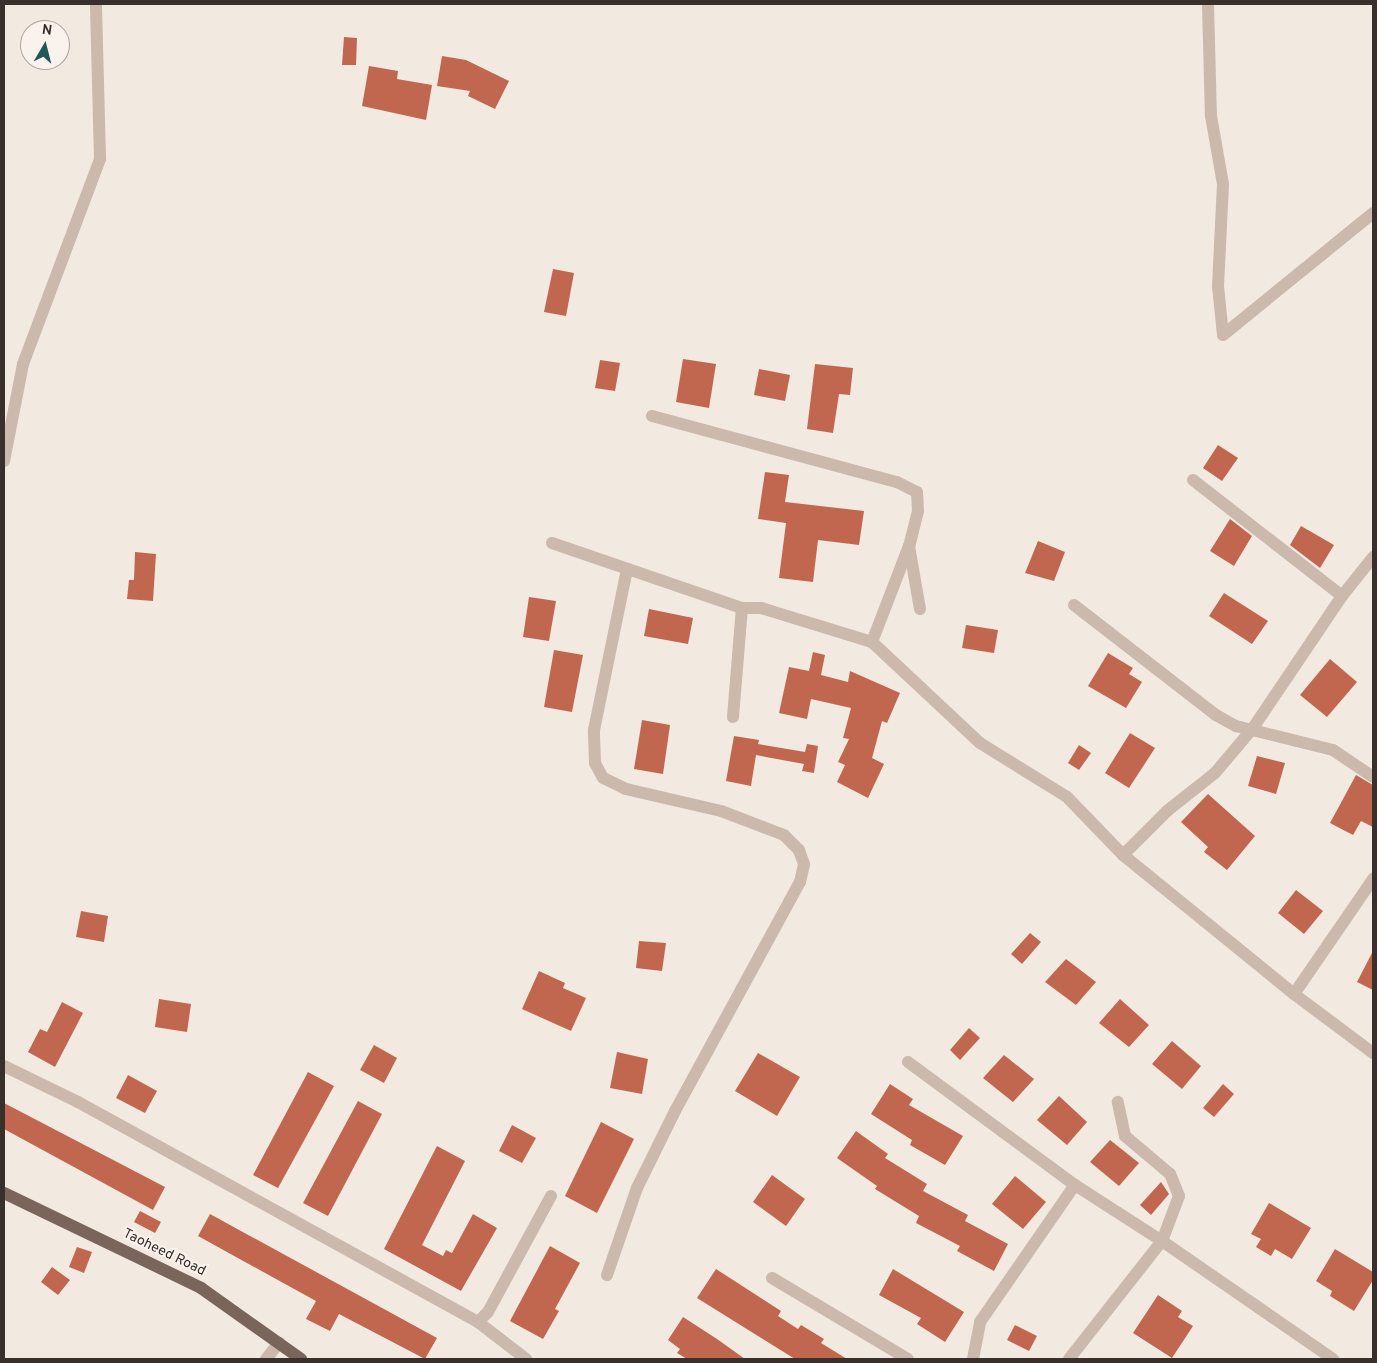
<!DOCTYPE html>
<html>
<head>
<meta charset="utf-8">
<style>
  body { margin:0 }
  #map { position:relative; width:1377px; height:1363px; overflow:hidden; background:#f2e9e0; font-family:Overpass,sans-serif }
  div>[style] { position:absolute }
  .building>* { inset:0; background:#c16750 }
  .minor>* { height:12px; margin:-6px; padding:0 6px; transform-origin:6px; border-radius:6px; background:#cab9ac }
  .primary>* { height:12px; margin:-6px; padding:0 6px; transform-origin:6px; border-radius:6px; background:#7a655d }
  span { translate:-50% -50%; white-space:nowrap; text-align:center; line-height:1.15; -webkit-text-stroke:4px #faf3ed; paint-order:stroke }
  .street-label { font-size:14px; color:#392f2b }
  .frame { position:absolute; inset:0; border:5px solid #392f2b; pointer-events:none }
  .north { position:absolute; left:20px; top:20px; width:50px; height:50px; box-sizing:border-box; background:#faf3ed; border:1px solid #ada59f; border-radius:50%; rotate:8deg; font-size:14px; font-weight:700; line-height:20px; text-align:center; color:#392f2b }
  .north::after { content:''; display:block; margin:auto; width:18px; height:22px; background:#225759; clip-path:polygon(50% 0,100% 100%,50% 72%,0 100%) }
</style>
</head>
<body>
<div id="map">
  <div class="building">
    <i style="clip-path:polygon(344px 37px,357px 38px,356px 65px,342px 65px)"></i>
    <i style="clip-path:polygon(442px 56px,466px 60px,509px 81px,495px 109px,468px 96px,470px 91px,437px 86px)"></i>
    <i style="clip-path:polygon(369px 66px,398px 71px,397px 79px,432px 85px,426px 120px,362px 106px)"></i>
    <i style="clip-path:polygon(553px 269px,574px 273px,566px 316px,544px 312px)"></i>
    <i style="clip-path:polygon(683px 359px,716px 364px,709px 408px,676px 402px)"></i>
    <i style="clip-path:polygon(600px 360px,620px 363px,615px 391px,595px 388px)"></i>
    <i style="clip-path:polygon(815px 364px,853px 368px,850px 395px,839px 394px,833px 433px,807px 429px)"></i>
    <i style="clip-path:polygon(759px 369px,790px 375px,785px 401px,754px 395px)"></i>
    <i style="clip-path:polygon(1218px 445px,1238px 458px,1222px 481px,1203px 468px)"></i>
    <i style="clip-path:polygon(765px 472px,789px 475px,785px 502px,864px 511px,859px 545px,818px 540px,813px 582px,779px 578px,786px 523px,758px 519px)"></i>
    <i style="clip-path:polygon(1230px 519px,1252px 536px,1234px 566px,1210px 551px)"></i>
    <i style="clip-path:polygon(1301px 526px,1334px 545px,1320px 568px,1290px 545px)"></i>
    <i style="clip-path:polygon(1038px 541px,1065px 552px,1054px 581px,1025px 573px)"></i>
    <i style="clip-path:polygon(135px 552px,156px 554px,153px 601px,127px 599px,129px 580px,134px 580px)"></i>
    <i style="clip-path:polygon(1224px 593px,1268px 621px,1252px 644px,1209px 616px)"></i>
    <i style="clip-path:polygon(529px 597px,556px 601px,549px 641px,523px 637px)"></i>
    <i style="clip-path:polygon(649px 609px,693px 618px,688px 644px,644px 636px)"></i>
    <i style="clip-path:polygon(966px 625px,998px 630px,994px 653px,962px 648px)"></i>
    <i style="clip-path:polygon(554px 650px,583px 655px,572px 712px,544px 707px)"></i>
    <i style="clip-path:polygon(813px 652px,825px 655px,821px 675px,848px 682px,850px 671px,900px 693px,887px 723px,882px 721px,872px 758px,884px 764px,868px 798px,837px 782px,845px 765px,838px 762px,849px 739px,843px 738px,851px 708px,811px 699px,807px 719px,779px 713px,789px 667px,809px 671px)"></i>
    <i style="clip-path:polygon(1108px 653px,1133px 668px,1129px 674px,1142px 682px,1126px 708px,1088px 686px)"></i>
    <i style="clip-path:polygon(1330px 659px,1357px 682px,1327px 717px,1300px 695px)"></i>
    <i style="clip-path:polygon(642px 720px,670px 725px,663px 774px,634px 769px)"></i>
    <i style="clip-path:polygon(1130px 733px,1155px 748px,1129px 788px,1105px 773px)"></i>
    <i style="clip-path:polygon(734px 736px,759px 740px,758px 744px,805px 752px,807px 744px,818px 746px,814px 773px,802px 771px,804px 764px,756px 755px,751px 786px,726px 781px)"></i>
    <i style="clip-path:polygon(1079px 745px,1091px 753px,1079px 770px,1068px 763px)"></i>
    <i style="clip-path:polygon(1257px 756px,1285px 763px,1276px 794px,1248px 786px)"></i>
    <i style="clip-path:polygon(1356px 775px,1373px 785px,1373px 827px,1361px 821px,1353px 835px,1330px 823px)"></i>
    <i style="clip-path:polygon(1208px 794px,1255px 836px,1227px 870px,1204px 852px,1208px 847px,1181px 822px)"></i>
    <i style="clip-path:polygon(1296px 890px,1323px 911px,1304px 934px,1278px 913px)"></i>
    <i style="clip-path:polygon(81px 911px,108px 916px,104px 942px,76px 937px)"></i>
    <i style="clip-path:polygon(1030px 933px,1041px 942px,1022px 964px,1011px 954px)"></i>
    <i style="clip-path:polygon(639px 941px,666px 943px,662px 971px,636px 968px)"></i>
    <i style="clip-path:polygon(1373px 951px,1373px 990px,1357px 982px)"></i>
    <i style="clip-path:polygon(1066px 959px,1096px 982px,1076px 1005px,1045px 982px)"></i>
    <i style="clip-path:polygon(539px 971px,565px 983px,563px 988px,586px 998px,571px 1031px,522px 1009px)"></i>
    <i style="clip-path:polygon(159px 999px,191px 1004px,187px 1032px,155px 1027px)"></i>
    <i style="clip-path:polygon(1120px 999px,1149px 1025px,1129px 1047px,1099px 1023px)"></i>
    <i style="clip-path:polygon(62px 1002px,83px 1013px,55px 1067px,28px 1052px,40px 1029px,47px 1032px)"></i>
    <i style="clip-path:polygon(969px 1028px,980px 1038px,960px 1060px,950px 1050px)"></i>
    <i style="clip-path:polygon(1172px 1041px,1201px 1066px,1182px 1089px,1152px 1064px)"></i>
    <i style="clip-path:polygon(374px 1045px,397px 1058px,384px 1083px,360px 1070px)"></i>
    <i style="clip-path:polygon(617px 1052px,648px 1059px,642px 1094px,610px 1088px)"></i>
    <i style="clip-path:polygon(758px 1053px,800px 1077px,777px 1116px,735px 1091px)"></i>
    <i style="clip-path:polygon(1004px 1055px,1034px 1079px,1013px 1102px,983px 1078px)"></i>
    <i style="clip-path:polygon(308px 1072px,334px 1086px,278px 1188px,253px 1175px)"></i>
    <i style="clip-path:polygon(128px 1075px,157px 1091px,145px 1113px,116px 1098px)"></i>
    <i style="clip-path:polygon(890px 1084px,913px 1099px,909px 1105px,963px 1136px,945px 1165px,910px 1145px,912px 1140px,871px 1114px)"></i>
    <i style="clip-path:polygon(1223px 1084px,1234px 1094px,1214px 1117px,1203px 1108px)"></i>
    <i style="clip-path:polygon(1059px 1096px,1087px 1122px,1067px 1145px,1037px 1120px)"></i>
    <i style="clip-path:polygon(358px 1101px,382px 1114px,328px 1216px,303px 1203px)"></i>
    <i style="clip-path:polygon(4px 1103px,165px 1187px,153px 1210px,4px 1129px)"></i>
    <i style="clip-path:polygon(601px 1122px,634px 1139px,597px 1213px,565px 1196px)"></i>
    <i style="clip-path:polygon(512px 1125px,536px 1138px,522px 1163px,499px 1151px)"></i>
    <i style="clip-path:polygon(856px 1131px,888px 1154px,885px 1158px,927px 1184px,923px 1191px,968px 1215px,965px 1221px,1008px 1244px,994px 1271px,957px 1251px,960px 1246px,916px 1223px,919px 1216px,875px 1189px,877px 1186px,837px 1158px)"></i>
    <i style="clip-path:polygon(1110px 1140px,1139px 1163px,1119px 1186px,1090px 1162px)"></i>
    <i style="clip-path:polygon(437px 1146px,465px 1161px,422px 1245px,443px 1256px,446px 1250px,452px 1253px,473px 1214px,497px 1228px,461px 1291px,384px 1249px)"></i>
    <i style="clip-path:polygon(772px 1175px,805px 1199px,786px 1226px,753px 1202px)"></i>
    <i style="clip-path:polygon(1015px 1176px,1046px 1202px,1023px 1229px,992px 1204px)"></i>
    <i style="clip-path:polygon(1161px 1182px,1169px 1194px,1151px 1215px,1140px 1205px)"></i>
    <i style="clip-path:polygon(1269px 1203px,1311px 1228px,1292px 1259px,1275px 1249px,1271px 1256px,1256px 1247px,1261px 1239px,1251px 1234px)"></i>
    <i style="clip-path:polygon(140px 1211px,161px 1222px,155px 1233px,134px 1222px)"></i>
    <i style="clip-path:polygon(210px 1214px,437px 1338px,425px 1359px,339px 1314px,330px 1331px,306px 1319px,316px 1301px,198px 1236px)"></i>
    <i style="clip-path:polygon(550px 1246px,580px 1263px,555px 1309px,559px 1311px,543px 1339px,510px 1321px)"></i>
    <i style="clip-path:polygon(77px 1247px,92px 1252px,84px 1273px,69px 1267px)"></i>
    <i style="clip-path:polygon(1335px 1249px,1373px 1272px,1373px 1280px,1354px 1311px,1330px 1296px,1332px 1291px,1316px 1281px)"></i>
    <i style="clip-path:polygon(52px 1267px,70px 1280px,58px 1295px,41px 1282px)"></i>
    <i style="clip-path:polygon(716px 1269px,781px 1311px,778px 1316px,798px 1329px,801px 1325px,824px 1339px,821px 1343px,847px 1359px,795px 1359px,697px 1298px)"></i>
    <i style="clip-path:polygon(893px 1269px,964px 1312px,945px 1342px,917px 1324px,921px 1318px,879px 1295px)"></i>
    <i style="clip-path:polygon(1158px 1295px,1182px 1311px,1178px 1317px,1193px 1326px,1172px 1358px,1133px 1333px)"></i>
    <i style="clip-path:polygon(683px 1317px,717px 1339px,745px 1359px,687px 1359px,677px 1353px,680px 1349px,668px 1340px)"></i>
    <i style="clip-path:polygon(1015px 1325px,1037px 1336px,1029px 1351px,1007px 1340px)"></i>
  </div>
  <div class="minor">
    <i style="left:1208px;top:4px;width:112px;rotate:88.5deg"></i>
    <i style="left:1211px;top:116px;width:69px;rotate:80deg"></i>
    <i style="left:1223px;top:184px;width:102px;rotate:92.8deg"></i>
    <i style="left:1218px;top:286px;width:49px;rotate:84.2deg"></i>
    <i style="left:1223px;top:335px;width:193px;rotate:-39.1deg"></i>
    <i style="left:652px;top:416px;width:254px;rotate:15.1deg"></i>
    <i style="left:897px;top:482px;width:22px;rotate:27deg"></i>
    <i style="left:917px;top:492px;width:19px;rotate:87deg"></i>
    <i style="left:918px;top:511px;width:36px;rotate:104deg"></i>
    <i style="left:909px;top:546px;width:103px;rotate:111.1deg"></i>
    <i style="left:4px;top:461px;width:99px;rotate:-78.9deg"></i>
    <i style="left:23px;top:364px;width:219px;rotate:-69.4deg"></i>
    <i style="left:100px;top:159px;width:155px;rotate:-91.5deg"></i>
    <i style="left:1193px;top:480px;width:189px;rotate:37.9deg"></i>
    <i style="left:552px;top:543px;width:201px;rotate:18.9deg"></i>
    <i style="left:742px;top:608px;width:19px"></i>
    <i style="left:761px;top:608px;width:116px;rotate:17deg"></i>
    <i style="left:872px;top:642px;width:148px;rotate:43.1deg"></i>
    <i style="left:980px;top:743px;width:102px;rotate:31.8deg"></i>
    <i style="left:1067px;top:797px;width:81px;rotate:46deg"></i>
    <i style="left:1123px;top:855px;width:220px;rotate:39.1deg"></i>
    <i style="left:1294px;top:994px;width:99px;rotate:36.8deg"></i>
    <i style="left:909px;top:546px;width:64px;rotate:80.1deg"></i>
    <i style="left:1074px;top:605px;width:180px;rotate:37.8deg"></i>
    <i style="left:1216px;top:715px;width:23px;rotate:29deg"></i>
    <i style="left:1236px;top:726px;width:100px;rotate:13.9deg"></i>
    <i style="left:1333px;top:750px;width:48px;rotate:34deg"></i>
    <i style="left:733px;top:717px;width:109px;rotate:-85.3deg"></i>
    <i style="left:1123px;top:855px;width:62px;rotate:-45deg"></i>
    <i style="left:1167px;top:811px;width:61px;rotate:-38.4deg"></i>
    <i style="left:1215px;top:773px;width:59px;rotate:-49.8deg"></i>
    <i style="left:1253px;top:728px;width:159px;rotate:-56deg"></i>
    <i style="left:1342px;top:596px;width:50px;rotate:-51.5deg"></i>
    <i style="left:1294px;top:994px;width:140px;rotate:-55.5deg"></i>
    <i style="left:908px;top:1062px;width:207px;rotate:36.4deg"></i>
    <i style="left:1075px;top:1185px;width:103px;rotate:32.8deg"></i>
    <i style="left:1162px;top:1241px;width:208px;rotate:34.6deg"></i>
    <i style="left:4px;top:1066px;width:82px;rotate:25.9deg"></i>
    <i style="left:78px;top:1102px;width:457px;rotate:28.8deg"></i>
    <i style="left:478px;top:1322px;width:61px;rotate:37.6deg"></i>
    <i style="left:607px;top:1275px;width:92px;rotate:-71deg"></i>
    <i style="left:637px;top:1188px;width:86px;rotate:-63.7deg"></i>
    <i style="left:675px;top:1111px;width:261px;rotate:-61.4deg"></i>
    <i style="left:800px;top:882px;width:18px;rotate:-77deg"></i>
    <i style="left:804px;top:864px;width:15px;rotate:-110deg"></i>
    <i style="left:799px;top:850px;width:21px;rotate:-135deg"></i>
    <i style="left:784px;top:835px;width:67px;rotate:-159.1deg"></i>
    <i style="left:721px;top:811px;width:98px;rotate:-167deg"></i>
    <i style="left:626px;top:789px;width:25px;rotate:-154deg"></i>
    <i style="left:603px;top:778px;width:17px;rotate:-118deg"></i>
    <i style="left:595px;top:763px;width:33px;rotate:-92deg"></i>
    <i style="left:594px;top:730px;width:164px;rotate:-78.4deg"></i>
    <i style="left:772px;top:1278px;width:158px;rotate:30.8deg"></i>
    <i style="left:478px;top:1322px;width:14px;rotate:-45deg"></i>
    <i style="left:488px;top:1312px;width:132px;rotate:-61.5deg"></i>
    <i style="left:266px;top:1359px;width:21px;rotate:-51deg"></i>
    <i style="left:973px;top:1359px;width:38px;rotate:-79deg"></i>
    <i style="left:980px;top:1322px;width:167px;rotate:-55.3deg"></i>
    <i style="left:1069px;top:1359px;width:150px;rotate:-51.8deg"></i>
    <i style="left:1162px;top:1241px;width:48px;rotate:-69.3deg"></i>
    <i style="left:1179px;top:1196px;width:24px;rotate:-112deg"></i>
    <i style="left:1170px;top:1174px;width:59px;rotate:-139.8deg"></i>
    <i style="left:1125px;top:1136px;width:35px;rotate:-102deg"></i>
  </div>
  <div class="primary">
    <i style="left:4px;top:1193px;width:219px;rotate:25.7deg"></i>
    <i style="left:201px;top:1288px;width:123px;rotate:35.4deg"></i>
  </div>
  <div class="street-label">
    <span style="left:164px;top:1253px;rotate:26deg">Taoheed Road</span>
  </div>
  <div class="frame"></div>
  <div class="north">N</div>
</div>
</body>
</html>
